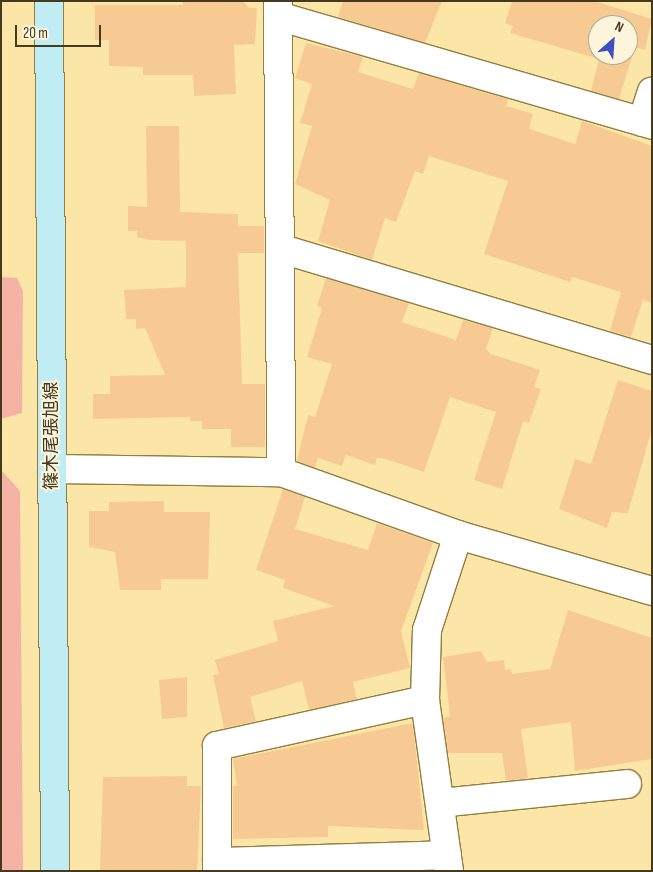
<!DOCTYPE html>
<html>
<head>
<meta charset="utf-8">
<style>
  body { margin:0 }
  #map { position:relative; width:653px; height:872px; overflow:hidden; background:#fce6a7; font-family:"Sofia Sans Condensed","Noto Sans JP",sans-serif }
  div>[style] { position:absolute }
  .green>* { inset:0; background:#f5b3a6 }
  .building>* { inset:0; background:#f7ca94 }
  .roads { filter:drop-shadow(1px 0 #927e41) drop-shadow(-1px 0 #927e41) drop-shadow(0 1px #927e41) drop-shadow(0 -1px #927e41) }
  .street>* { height:28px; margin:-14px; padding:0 14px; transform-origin:14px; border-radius:14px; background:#fff }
  .secondary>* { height:28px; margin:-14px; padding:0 14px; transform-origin:14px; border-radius:14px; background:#c0ecf3 }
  span { translate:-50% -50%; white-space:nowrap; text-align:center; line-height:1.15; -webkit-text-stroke:4px #fdf4dc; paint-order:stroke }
  .street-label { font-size:18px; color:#433a20 }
  .frame { position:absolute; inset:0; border:2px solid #433a20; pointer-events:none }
  .north { position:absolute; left:588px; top:15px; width:50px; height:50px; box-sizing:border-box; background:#fdf4dc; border:1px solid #b3aa91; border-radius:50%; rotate:26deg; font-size:14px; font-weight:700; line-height:20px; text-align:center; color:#433a20 }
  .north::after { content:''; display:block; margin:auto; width:18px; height:22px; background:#3d4fc2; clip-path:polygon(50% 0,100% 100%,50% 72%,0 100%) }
  .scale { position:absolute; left:15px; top:25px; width:86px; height:22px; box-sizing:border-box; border:2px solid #433a20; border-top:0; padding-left:6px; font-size:15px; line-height:18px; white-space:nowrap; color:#433a20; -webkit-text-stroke:4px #fdf4dc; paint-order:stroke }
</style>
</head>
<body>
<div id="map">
  <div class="green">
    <i style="clip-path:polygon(1px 277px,17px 278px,23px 291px,22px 413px,1px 419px)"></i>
    <i style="clip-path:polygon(1px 470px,20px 491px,23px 871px,1px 871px)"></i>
  </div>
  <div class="building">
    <i style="clip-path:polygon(183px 1px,243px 1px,249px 8px,257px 8px,255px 44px,234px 45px,236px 94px,194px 96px,193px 75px,143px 75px,143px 67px,109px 66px,109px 40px,95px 40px,95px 5px,183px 5px)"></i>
    <i style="clip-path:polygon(343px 1px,442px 1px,425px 43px,338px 17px)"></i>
    <i style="clip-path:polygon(evenodd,512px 1px,594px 1px,652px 19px,645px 50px,635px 47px,619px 99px,591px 91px,599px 59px,510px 33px,513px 26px,505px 23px,512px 1px,598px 25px,628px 25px,628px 55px,598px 55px,598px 25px)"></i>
    <i style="clip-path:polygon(306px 43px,363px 57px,358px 72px,413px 89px,419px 73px,508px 99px,506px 106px,533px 114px,529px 129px,575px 144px,582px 121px,652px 146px,652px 303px,643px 300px,631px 337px,610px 331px,621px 292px,572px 277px,570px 282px,484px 254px,508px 181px,429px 156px,423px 174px,415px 171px,396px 222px,385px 218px,372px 260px,318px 241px,330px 200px,295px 184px,312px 126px,300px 123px,312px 84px,295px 78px)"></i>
    <i style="clip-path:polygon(146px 126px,179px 126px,180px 212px,238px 214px,238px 226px,264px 226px,264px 253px,238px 253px,242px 384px,265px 384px,265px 447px,231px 447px,231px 429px,202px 429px,202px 421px,190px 421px,190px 417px,93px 419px,93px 394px,110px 394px,110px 376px,165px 375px,145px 328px,136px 329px,136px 319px,126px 319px,124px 290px,186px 287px,186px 241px,149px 240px,137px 237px,137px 231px,128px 231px,128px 206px,147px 207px)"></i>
    <i style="clip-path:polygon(326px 278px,409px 303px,402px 322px,456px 340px,463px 320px,493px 328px,486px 349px,491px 354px,540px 370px,534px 387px,541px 389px,529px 423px,523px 421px,502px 489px,474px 480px,496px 412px,450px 397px,424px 472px,386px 459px,377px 458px,375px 465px,346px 455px,342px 466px,318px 458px,315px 468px,297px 461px,308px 415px,315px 417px,332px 364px,307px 357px,322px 308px,317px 306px)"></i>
    <i style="clip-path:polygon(618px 380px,652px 391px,652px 429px,628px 513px,612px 512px,607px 528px,559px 509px,575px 459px,591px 464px)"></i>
    <i style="clip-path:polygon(283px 489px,305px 497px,295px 529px,368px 550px,377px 523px,433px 543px,401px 631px,410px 668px,353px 682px,357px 699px,309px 710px,302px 681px,250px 697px,256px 721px,224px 728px,213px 675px,219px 674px,215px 660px,278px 641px,273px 621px,334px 606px,283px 588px,285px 580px,256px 570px)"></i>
    <i style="clip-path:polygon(164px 501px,164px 512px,210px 512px,208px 579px,161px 579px,161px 590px,120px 590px,115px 552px,89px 547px,89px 511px,109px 511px,109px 502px)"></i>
    <i style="clip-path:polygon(568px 610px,652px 638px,652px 759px,575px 771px,571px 722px,521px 729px,528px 778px,506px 781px,502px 753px,448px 753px,443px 718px,450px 716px,443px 657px,481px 651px,487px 662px,504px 660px,505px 670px,511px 669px,512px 674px,550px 669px)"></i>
    <i style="clip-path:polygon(187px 677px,187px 717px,162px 719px,159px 680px)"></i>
    <i style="clip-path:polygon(413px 723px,424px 830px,328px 826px,328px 837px,233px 839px,233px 786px,237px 786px,233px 759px)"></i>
    <i style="clip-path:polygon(187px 776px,187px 786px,201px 786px,197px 871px,100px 871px,103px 777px)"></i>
  </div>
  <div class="roads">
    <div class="street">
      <i style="left:278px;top:1px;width:471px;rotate:89.6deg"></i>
      <i style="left:278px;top:16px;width:390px;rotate:16.2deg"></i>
      <i style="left:642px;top:122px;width:32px;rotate:-72deg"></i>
      <i style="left:282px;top:249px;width:386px;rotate:16.7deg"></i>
      <i style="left:52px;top:469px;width:229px;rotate:0.8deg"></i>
      <i style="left:281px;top:472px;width:188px;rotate:19.6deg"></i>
      <i style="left:458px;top:535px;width:202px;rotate:16.1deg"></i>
      <i style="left:440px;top:803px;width:188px;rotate:-5.8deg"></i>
      <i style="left:217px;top:862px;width:230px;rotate:-1.7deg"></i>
      <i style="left:217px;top:871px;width:125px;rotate:-90deg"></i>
      <i style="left:217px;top:746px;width:213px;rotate:-12.5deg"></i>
      <i style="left:449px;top:871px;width:173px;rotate:-98deg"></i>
      <i style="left:425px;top:700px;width:70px;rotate:-88.4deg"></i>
      <i style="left:427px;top:630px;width:100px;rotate:-71.9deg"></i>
    </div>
    <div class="secondary">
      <i style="left:49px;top:1px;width:870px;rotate:89.6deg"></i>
    </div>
  </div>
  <div class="street-label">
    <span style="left:52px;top:436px;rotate:-90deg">篠木尾張旭線</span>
  </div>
  <div class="frame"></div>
  <div class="north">N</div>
  <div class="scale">20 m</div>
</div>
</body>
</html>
